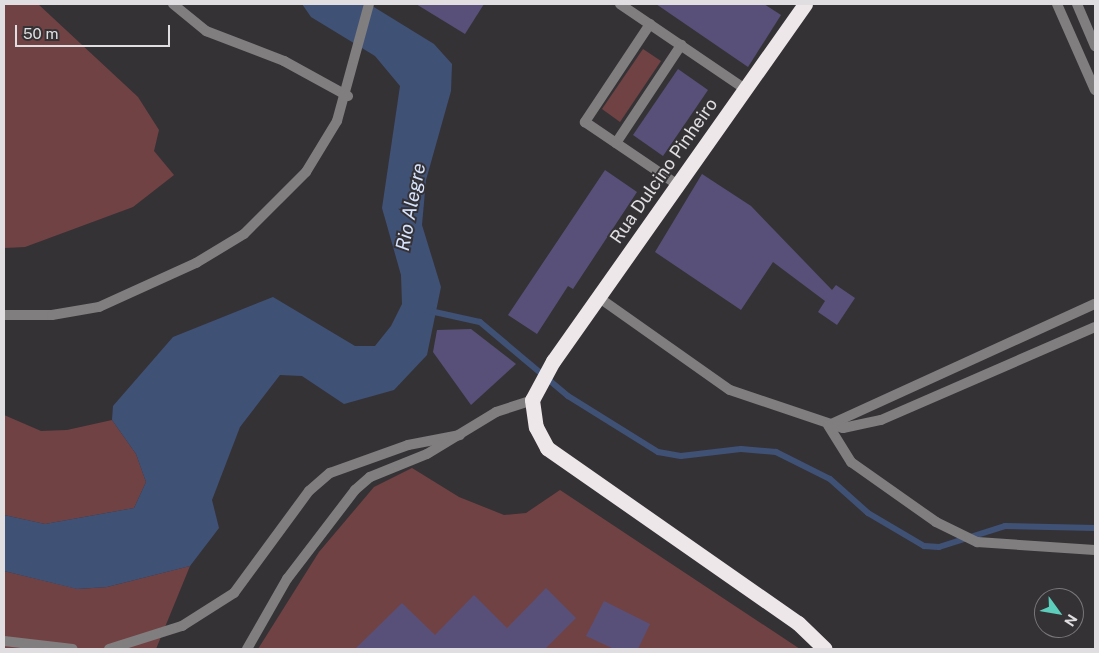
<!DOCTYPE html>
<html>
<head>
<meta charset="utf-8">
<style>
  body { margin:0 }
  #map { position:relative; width:1099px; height:653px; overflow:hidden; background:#353236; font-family:"Public Sans",sans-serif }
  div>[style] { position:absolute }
  .green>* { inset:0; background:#714244 }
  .water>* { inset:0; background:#405176 }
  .stream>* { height:6px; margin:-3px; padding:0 3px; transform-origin:3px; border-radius:3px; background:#405176 }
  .building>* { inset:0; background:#585078 }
  .street>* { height:10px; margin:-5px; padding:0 5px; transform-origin:5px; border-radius:5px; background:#817e7f }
  .highway>* { height:15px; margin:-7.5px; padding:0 7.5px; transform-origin:7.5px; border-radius:7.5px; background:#ede7ea }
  span { translate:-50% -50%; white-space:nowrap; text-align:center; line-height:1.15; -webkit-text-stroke:4px #353236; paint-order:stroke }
  .street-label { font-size:18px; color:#e0dee1 }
  .water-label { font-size:19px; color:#d8e5ff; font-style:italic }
  .frame { position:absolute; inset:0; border:5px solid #e0dee1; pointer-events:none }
  .north { position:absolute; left:1034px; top:588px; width:50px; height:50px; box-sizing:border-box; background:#353236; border:1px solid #79777a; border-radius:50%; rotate:122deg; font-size:14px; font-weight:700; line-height:20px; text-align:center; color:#e0dee1 }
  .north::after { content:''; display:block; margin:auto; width:18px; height:22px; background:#5ccebb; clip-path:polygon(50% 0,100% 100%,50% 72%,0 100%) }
  .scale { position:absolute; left:15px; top:25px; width:155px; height:22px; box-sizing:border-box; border:2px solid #e0dee1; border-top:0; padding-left:6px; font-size:15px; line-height:18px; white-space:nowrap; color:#e0dee1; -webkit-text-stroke:4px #353236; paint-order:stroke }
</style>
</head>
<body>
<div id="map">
  <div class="green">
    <i style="clip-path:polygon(4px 4px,38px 4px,138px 97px,159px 130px,154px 151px,174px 175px,133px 207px,25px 247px,4px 248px)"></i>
    <i style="clip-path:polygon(643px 49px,661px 61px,620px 122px,602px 109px)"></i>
    <i style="clip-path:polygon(4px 415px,41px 431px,67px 430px,112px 420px,136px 454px,146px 482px,134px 508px,45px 524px,4px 515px)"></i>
    <i style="clip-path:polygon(412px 468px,459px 497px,504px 515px,526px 513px,560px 490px,800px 649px,258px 649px,319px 552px,374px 487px)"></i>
    <i style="clip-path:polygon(190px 566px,156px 649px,4px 649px,4px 571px,78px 589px,107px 587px)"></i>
  </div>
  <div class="water">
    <i style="clip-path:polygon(302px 4px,369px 4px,434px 44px,452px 64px,451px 91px,426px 180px,422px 225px,441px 287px,427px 355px,394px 390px,344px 404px,302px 376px,280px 375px,240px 427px,212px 500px,219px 528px,190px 566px,107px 587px,77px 589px,4px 571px,4px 515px,45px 524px,134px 508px,146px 482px,136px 454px,112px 420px,113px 406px,173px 337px,273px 297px,355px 346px,375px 346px,391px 326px,402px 304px,401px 275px,382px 208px,400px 86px,375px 56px,311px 17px)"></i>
  </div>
  <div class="stream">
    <i style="left:430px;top:311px;width:51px;rotate:12.4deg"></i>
    <i style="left:480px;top:322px;width:115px;rotate:40.1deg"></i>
    <i style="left:568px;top:396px;width:106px;rotate:31.9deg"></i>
    <i style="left:658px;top:452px;width:23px;rotate:10deg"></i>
    <i style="left:681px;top:456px;width:60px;rotate:-6.7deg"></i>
    <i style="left:741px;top:449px;width:35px;rotate:5deg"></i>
    <i style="left:776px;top:452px;width:60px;rotate:26.6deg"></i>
    <i style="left:830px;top:479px;width:51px;rotate:41.8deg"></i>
    <i style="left:868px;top:513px;width:65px;rotate:30.5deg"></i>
    <i style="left:924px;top:546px;width:15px;rotate:4deg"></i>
    <i style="left:939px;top:547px;width:69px;rotate:-17.7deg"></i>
    <i style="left:1005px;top:526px;width:90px;rotate:1.3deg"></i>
  </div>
  <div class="building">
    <i style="clip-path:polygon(416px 4px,484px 4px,465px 34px)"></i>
    <i style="clip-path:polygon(656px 4px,764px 4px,781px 15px,748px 67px)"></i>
    <i style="clip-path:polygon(678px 69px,708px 90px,663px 156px,633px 135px)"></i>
    <i style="clip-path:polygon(605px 170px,637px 192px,573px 289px,568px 286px,537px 334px,508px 315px)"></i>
    <i style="clip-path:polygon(702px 174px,751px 206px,832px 290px,836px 285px,855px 298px,837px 325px,818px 312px,825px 301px,773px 262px,741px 310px,655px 252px)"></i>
    <i style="clip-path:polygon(471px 329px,516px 364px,471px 405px,433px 352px,437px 330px)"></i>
    <i style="clip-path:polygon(546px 588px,576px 618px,545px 649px,355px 649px,402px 603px,435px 635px,474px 595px,507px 628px)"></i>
    <i style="clip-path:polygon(604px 601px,650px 624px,638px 649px,614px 649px,586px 636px)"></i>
  </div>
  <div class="street">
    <i style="left:173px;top:4px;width:43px;rotate:39.3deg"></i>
    <i style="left:206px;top:31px;width:84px;rotate:21deg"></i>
    <i style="left:284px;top:61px;width:73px;rotate:28.7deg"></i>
    <i style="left:620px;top:4px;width:151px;rotate:34.2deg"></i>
    <i style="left:1057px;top:4px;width:94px;rotate:66.2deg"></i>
    <i style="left:1077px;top:4px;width:46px;rotate:66.8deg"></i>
    <i style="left:650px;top:24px;width:118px;rotate:123.6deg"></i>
    <i style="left:585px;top:122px;width:112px;rotate:34.1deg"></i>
    <i style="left:616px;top:143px;width:118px;rotate:-56.4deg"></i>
    <i style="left:598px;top:297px;width:161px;rotate:35.2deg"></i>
    <i style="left:730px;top:390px;width:119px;rotate:18.6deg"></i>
    <i style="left:843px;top:428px;width:39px;rotate:-12deg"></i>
    <i style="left:881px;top:420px;width:233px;rotate:-23.5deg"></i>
    <i style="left:4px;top:315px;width:48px"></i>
    <i style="left:52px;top:315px;width:48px;rotate:-9.7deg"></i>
    <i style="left:99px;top:307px;width:107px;rotate:-24.4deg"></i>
    <i style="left:196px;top:263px;width:56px;rotate:-31.1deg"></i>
    <i style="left:244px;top:234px;width:88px;rotate:-45deg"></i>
    <i style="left:306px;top:172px;width:60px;rotate:-58.7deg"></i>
    <i style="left:337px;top:121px;width:121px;rotate:-74.7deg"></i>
    <i style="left:828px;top:425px;width:44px;rotate:58.1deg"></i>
    <i style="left:851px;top:462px;width:104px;rotate:35.2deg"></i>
    <i style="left:936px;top:522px;width:46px;rotate:26deg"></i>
    <i style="left:977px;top:542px;width:118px;rotate:3.9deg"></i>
    <i style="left:829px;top:425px;width:292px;rotate:-24.5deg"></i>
    <i style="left:4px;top:641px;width:69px;rotate:6.6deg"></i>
    <i style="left:109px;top:649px;width:77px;rotate:-17.5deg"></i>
    <i style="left:182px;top:626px;width:62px;rotate:-32.4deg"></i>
    <i style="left:234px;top:593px;width:127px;rotate:-53.7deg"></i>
    <i style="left:309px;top:491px;width:28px;rotate:-41deg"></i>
    <i style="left:330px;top:473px;width:83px;rotate:-19.7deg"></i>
    <i style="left:408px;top:445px;width:53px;rotate:-10.9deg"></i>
    <i style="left:247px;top:649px;width:81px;rotate:-60.3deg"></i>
    <i style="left:287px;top:579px;width:112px;rotate:-52.6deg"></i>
    <i style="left:355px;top:490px;width:20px;rotate:-41deg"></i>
    <i style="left:370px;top:477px;width:61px;rotate:-22deg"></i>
    <i style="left:427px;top:454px;width:81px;rotate:-31.3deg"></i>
    <i style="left:496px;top:412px;width:38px;rotate:-18deg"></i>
  </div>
  <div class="highway">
    <i style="left:805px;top:4px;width:437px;rotate:125.2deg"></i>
    <i style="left:553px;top:361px;width:44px;rotate:118.3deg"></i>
    <i style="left:532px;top:400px;width:27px;rotate:82deg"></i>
    <i style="left:536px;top:427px;width:24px;rotate:62deg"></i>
    <i style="left:547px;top:448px;width:306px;rotate:34.9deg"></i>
    <i style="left:798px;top:623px;width:37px;rotate:44deg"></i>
  </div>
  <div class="street-label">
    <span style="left:664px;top:171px;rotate:-55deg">Rua Dulcino Pinheiro</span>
  </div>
  <div class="water-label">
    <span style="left:411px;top:207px;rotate:-79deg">Rio Alegre</span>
  </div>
  <div class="frame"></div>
  <div class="north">N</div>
  <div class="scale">50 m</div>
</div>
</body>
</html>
